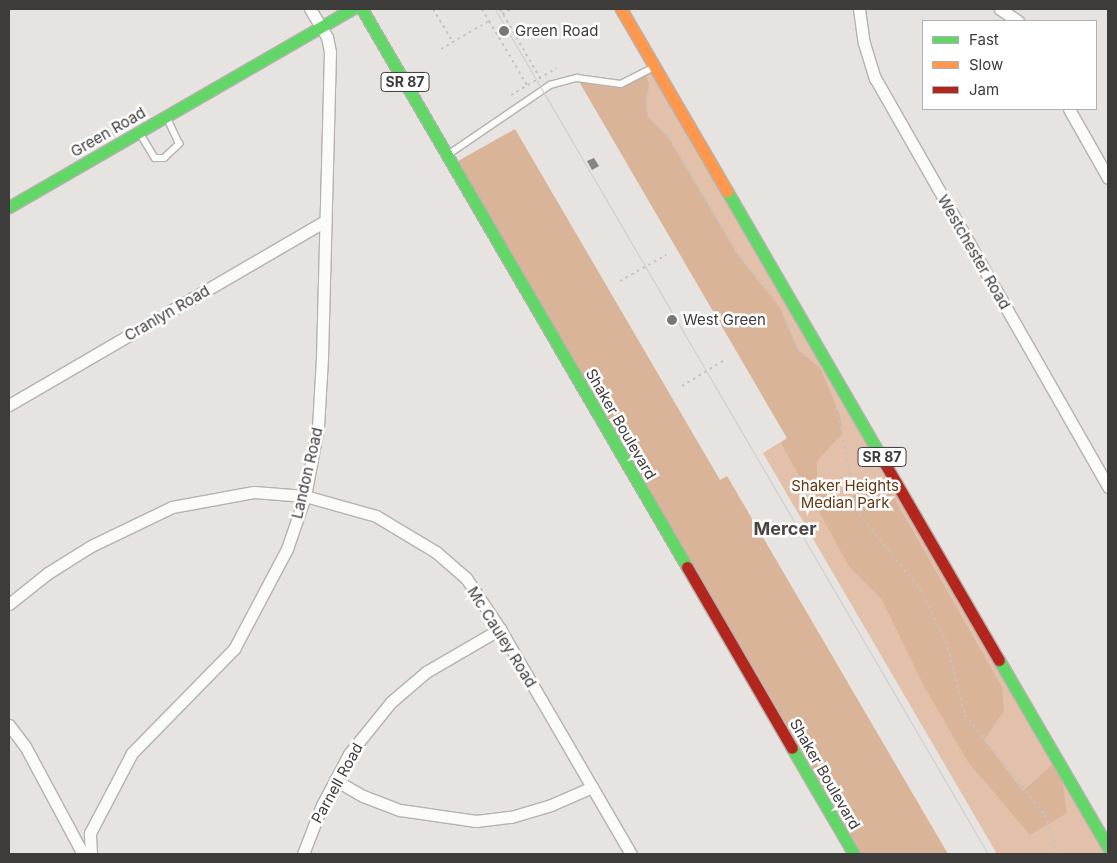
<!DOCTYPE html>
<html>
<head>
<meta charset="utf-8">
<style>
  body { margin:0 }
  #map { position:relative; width:1117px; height:863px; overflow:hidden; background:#e6e3e1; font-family:Inter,sans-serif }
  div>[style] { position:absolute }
  .green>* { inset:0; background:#e2c0a9 }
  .forest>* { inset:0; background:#dab498 }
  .building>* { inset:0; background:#868482 }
  .path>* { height:2px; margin-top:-1px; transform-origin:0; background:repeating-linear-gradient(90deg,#c3c3c2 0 2.5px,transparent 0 6.5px) }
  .roads { filter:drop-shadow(1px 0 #b4b2b0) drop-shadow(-1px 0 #b4b2b0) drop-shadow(0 1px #b4b2b0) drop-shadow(0 -1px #b4b2b0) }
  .lane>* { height:5.5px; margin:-2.75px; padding:0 2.75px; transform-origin:2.75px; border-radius:2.75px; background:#fbfbfa }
  .street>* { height:11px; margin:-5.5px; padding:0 5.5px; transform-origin:5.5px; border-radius:5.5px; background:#fbfbfa }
  .fast>* { height:11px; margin:-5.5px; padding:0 5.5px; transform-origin:5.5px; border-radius:5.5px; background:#63d668 }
  .slow>* { height:11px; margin:-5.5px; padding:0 5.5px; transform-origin:5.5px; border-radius:5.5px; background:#ff974d }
  .jam>* { height:11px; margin:-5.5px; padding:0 5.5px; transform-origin:5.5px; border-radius:5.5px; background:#b3261e }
  .tram>* { height:1px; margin:-0.5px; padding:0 0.5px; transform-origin:0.5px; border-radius:0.5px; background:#cdcdcd }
  .dots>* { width:14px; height:14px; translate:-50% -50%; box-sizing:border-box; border:2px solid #fff; border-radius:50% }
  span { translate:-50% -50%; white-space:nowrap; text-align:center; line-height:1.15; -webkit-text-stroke:5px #fff; paint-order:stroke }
  .shield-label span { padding:1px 4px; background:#fff; border:1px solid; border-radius:4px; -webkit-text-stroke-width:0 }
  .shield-label { font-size:14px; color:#3e3c3b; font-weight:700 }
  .poi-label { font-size:15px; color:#3e3c3b }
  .left { translate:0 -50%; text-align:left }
  .street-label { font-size:15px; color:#3e3c3b }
  .park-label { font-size:15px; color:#653813 }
  .quarter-label { font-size:18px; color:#4a4542; font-weight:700 }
  .frame { position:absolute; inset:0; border:10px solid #3e3c3b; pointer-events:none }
  .legend { position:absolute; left:922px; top:20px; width:175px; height:90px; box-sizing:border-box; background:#fff; border:1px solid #b2b1b1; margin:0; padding:6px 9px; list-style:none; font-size:15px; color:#3e3c3b }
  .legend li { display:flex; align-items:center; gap:10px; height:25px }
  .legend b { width:25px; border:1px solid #b2b1b1 }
</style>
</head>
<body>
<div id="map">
  <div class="green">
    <i style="clip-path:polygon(655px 68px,1108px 854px,997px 854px,763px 453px,787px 438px,582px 86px,621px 84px)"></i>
  </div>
  <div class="forest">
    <i style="clip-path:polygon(645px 73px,649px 84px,646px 101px,648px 117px,669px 138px,738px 255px,780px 308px,798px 350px,820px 368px,840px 415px,842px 434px,817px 461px,817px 479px,823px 488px,843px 499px,886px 484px,1002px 687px,1004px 711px,984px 740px,1023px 791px,1053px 764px,1062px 780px,1067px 813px,1030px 835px,968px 762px,924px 686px,882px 600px,850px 568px,781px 443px,787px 438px,577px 78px,616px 84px)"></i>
    <i style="clip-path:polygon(515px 129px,720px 480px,727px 476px,948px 854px,862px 854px,458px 161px)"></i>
  </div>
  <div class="building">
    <i style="clip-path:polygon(594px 158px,599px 166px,592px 170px,587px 161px)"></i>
  </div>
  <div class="path">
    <i style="left:433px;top:9px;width:37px;rotate:59deg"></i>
    <i style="left:482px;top:9px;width:14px;rotate:60deg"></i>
    <i style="left:500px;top:9px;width:80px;rotate:59.9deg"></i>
    <i style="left:502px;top:14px;width:10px;rotate:-29deg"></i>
    <i style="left:441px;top:49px;width:56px;rotate:-30.3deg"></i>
    <i style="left:489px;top:21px;width:74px;rotate:59.3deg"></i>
    <i style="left:649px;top:86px;width:24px;rotate:97deg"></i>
    <i style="left:646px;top:110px;width:7px;rotate:74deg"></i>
    <i style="left:648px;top:117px;width:30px;rotate:45deg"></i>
    <i style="left:669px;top:138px;width:136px;rotate:59.5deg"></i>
    <i style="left:738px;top:255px;width:50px;rotate:49.9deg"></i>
    <i style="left:511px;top:95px;width:53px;rotate:-30.4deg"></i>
    <i style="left:620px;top:281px;width:53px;rotate:-29.5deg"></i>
    <i style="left:786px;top:321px;width:31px;rotate:68deg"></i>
    <i style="left:798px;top:350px;width:9px;rotate:36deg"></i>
    <i style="left:682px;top:386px;width:52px;rotate:-31.5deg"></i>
    <i style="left:836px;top:408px;width:108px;rotate:77.8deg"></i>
    <i style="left:859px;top:514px;width:97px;rotate:50.9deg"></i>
    <i style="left:920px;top:589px;width:58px;rotate:63.4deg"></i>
    <i style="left:946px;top:641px;width:76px;rotate:75.6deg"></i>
    <i style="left:965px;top:715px;width:128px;rotate:51.3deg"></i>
    <i style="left:1045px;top:815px;width:41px;rotate:72.9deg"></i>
  </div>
  <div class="roads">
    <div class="lane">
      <i style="left:140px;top:133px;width:29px;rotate:59deg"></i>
      <i style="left:155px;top:158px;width:9px"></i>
      <i style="left:164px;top:158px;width:21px;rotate:-43deg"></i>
      <i style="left:179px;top:144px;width:29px;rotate:-115deg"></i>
      <i style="left:449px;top:154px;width:122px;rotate:-34.3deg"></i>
      <i style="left:550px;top:85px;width:28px;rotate:-15deg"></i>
      <i style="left:577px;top:78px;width:44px;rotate:7.8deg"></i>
      <i style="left:621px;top:84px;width:36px;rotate:-27deg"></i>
    </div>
    <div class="street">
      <i style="left:859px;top:9px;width:34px;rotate:82deg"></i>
      <i style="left:864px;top:43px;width:37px;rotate:73deg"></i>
      <i style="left:875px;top:78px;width:471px;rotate:60.3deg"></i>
      <i style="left:1000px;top:9px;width:22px;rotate:34deg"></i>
      <i style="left:1069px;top:109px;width:79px;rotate:60.5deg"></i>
      <i style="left:9px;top:405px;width:366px;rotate:-30.2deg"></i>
      <i style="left:9px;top:604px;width:50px;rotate:-38.5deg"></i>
      <i style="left:48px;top:573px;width:51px;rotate:-32.1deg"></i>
      <i style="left:91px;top:546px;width:90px;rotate:-25.7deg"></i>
      <i style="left:172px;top:507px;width:83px;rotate:-10.4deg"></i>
      <i style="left:254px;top:492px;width:51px;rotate:4.5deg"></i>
      <i style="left:305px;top:496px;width:74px;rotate:15.7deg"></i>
      <i style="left:376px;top:516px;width:70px;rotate:31deg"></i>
      <i style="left:436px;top:552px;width:40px;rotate:41deg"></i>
      <i style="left:466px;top:578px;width:61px;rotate:56.3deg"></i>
      <i style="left:500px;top:629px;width:260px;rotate:59.8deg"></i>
      <i style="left:9px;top:725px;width:26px;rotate:53deg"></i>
      <i style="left:25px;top:746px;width:123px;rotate:61.8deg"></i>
      <i style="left:335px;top:780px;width:32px;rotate:30deg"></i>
      <i style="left:363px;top:796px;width:40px;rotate:21deg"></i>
      <i style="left:400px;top:810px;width:77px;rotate:8.2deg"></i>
      <i style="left:476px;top:821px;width:35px;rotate:-7deg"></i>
      <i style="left:511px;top:817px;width:42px;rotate:-16.7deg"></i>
      <i style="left:551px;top:805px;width:45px;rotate:-23.7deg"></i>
      <i style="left:91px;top:854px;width:21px;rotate:-93deg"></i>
      <i style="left:90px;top:833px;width:90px;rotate:-62.3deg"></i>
      <i style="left:132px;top:753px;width:146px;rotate:-45.6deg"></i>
      <i style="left:234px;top:649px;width:113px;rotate:-62.1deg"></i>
      <i style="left:287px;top:549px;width:56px;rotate:-71.2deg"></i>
      <i style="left:305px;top:496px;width:70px;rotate:-79.3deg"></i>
      <i style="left:318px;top:427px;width:70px;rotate:-86.7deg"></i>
      <i style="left:322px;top:357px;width:305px;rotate:-88.5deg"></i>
      <i style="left:330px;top:52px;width:15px;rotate:-101deg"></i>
      <i style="left:327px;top:37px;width:33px;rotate:-121deg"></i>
      <i style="left:303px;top:854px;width:53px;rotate:-68.8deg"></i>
      <i style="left:322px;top:805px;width:58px;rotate:-62.1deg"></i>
      <i style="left:349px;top:754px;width:67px;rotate:-51.1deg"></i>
      <i style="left:391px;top:702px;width:46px;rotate:-40.6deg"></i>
      <i style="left:426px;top:672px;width:86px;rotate:-30.2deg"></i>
    </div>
    <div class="fast">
      <i style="left:362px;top:9px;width:646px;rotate:59.78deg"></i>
      <i style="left:727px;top:191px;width:313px;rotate:59.9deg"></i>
      <i style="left:9px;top:207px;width:396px;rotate:-30deg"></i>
      <i style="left:999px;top:660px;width:216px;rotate:59.8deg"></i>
      <i style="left:792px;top:748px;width:123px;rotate:59.7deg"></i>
    </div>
    <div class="slow">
      <i style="left:621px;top:9px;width:211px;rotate:59.8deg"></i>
    </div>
    <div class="jam">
      <i style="left:884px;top:462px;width:229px;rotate:59.9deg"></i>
      <i style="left:687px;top:567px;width:209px;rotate:59.9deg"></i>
    </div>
  </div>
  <div class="tram">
    <i style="left:495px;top:9px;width:978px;rotate:59.74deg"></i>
  </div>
  <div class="dots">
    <i style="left:504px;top:31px;background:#797675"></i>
    <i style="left:672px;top:320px;background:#797675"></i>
  </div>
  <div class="shield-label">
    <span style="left:405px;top:82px">SR 87</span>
    <span style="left:882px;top:457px">SR 87</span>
  </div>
  <div class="poi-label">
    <span class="left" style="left:515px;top:31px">Green Road</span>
    <span class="left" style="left:683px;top:320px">West Green</span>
  </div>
  <div class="street-label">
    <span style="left:108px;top:132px;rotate:-30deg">Green Road</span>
    <span style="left:974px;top:252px;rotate:60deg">Westchester Road</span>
    <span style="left:167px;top:313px;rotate:-30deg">Cranlyn Road</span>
    <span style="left:621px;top:424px;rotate:60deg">Shaker Boulevard</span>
    <span style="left:307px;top:473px;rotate:-77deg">Landon Road</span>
    <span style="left:502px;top:637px;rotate:58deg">Mc Cauley Road</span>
    <span style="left:825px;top:774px;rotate:60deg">Shaker Boulevard</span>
    <span style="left:337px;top:783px;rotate:-61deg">Parnell Road</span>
  </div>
  <div class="park-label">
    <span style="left:845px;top:494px">Shaker Heights<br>Median Park</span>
  </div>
  <div class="quarter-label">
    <span style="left:785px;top:529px">Mercer</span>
  </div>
  <div class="frame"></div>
  <ul class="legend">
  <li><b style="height:6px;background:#63d668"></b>Fast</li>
  <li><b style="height:6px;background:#ff974d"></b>Slow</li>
  <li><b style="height:6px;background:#b3261e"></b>Jam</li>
  </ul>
</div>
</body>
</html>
